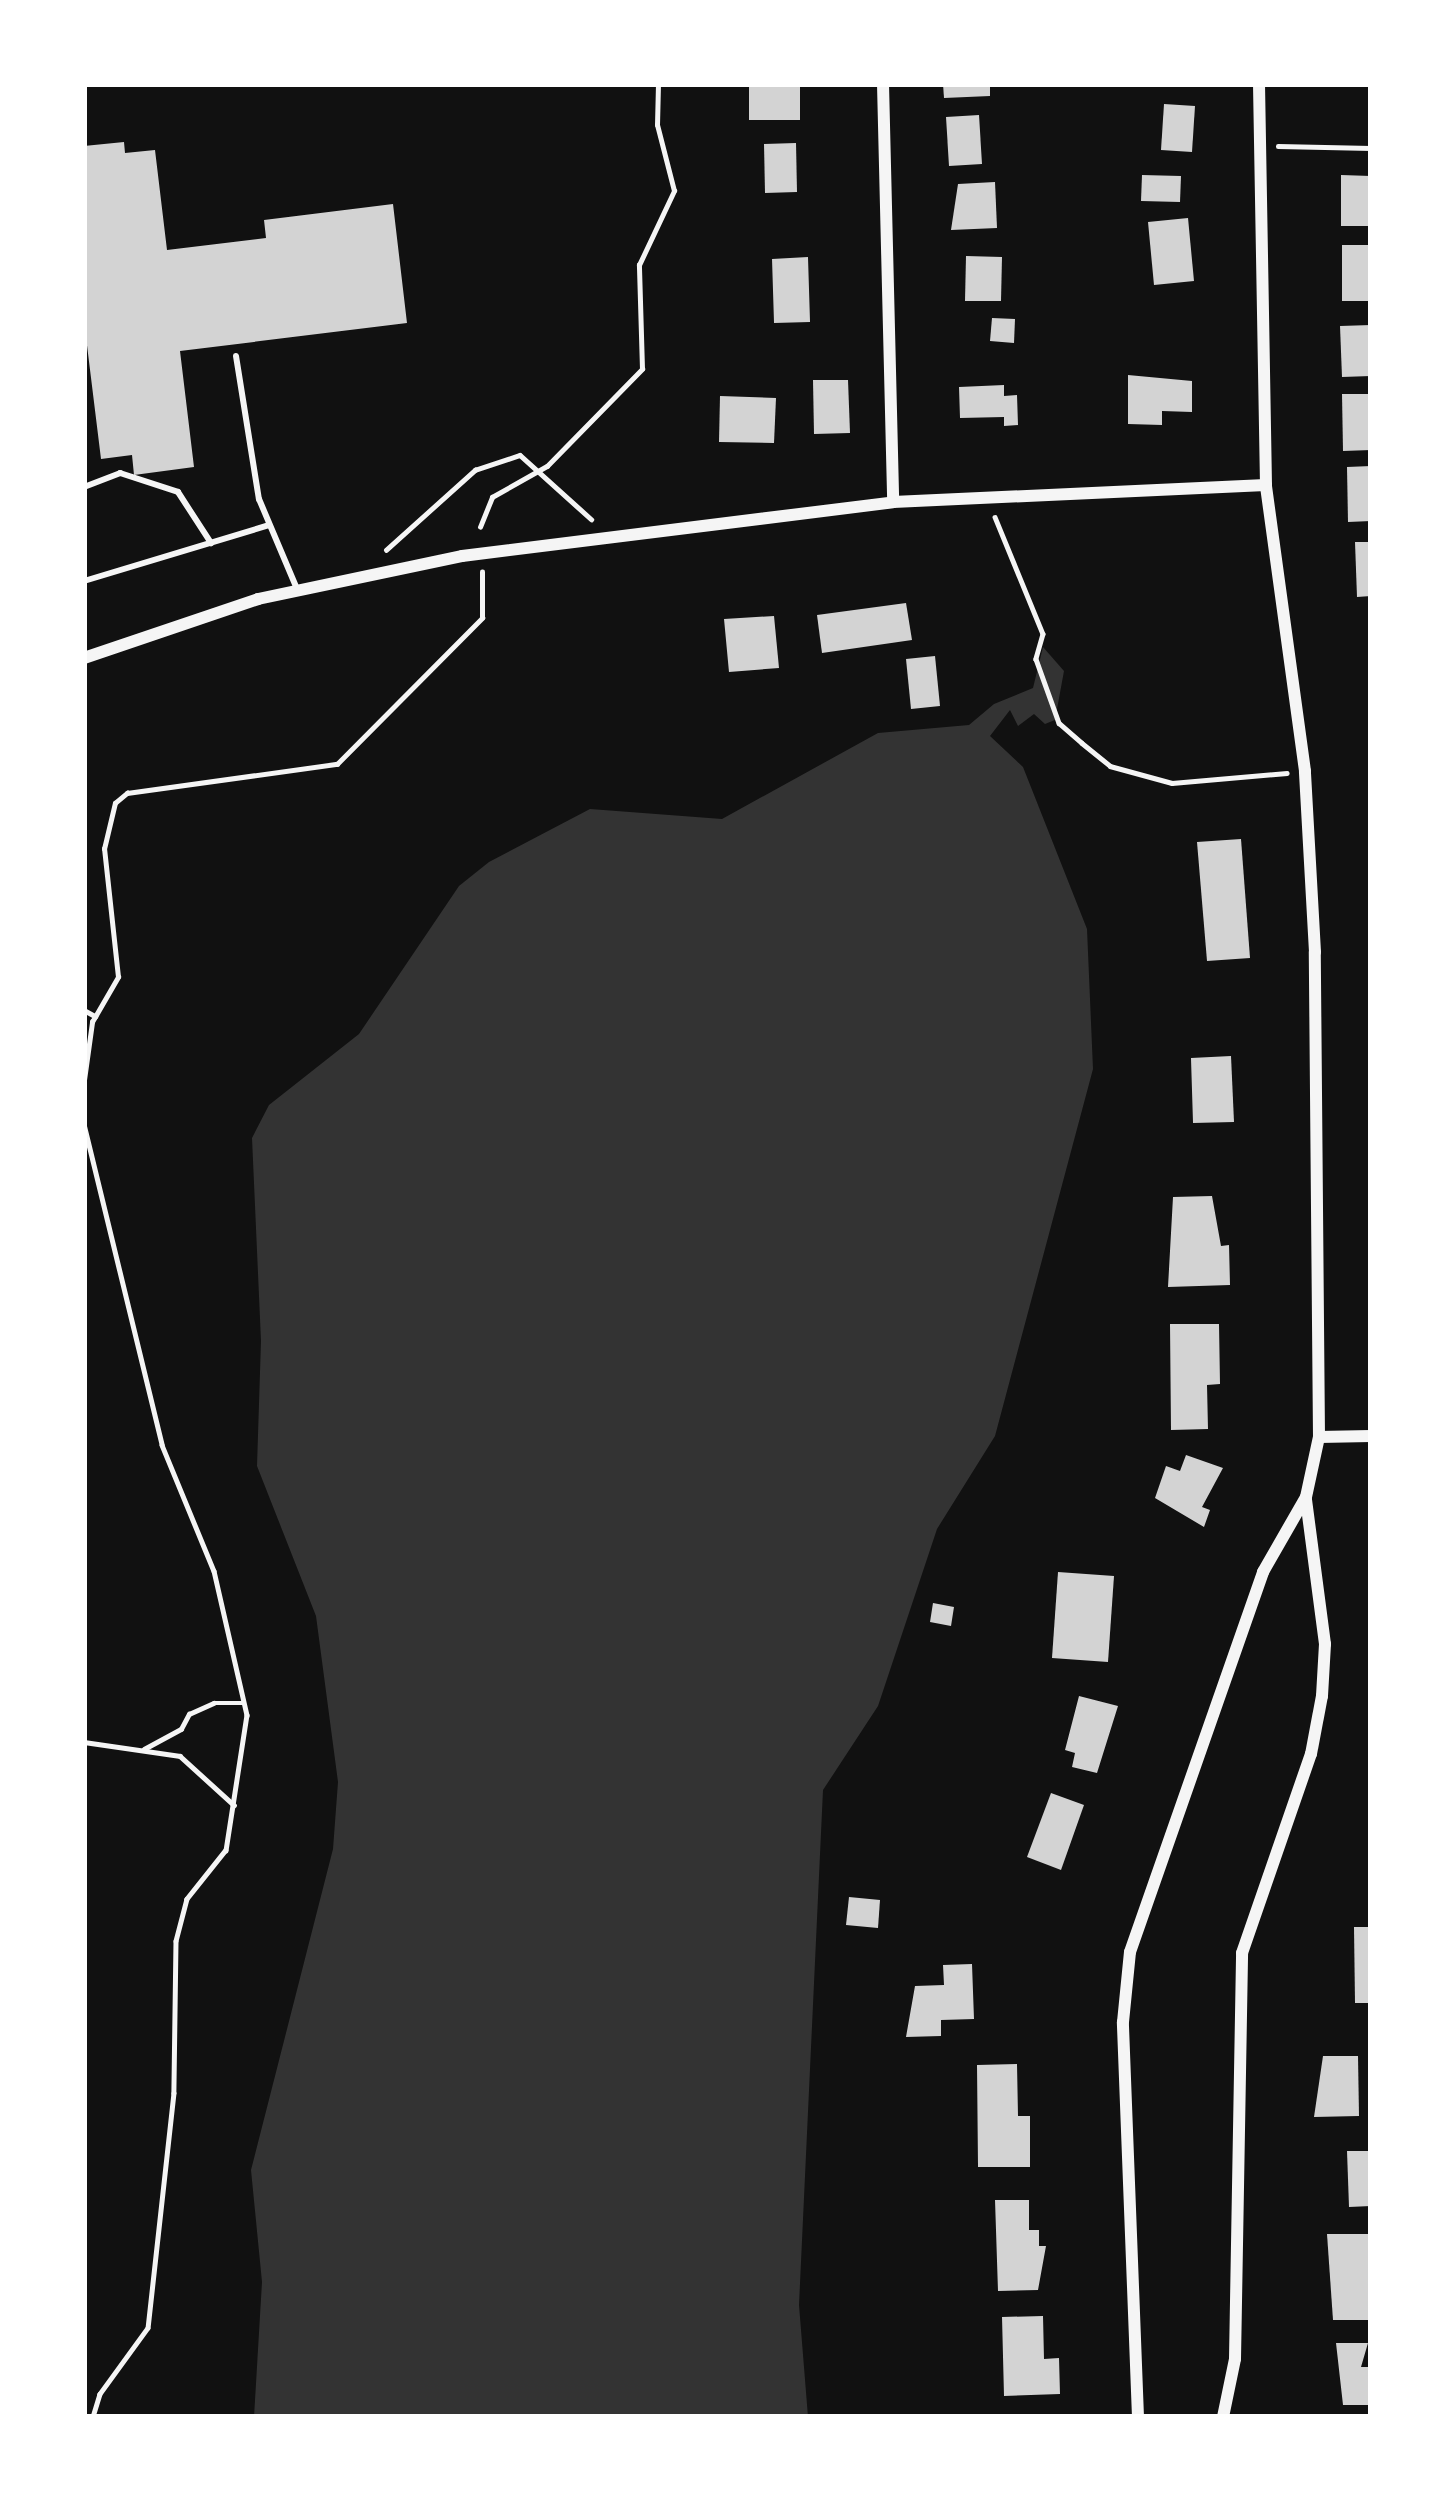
<!DOCTYPE html>
<html>
<head>
<meta charset="utf-8">
<style>
  body { margin:0 }
  #map { position:relative; width:1455px; height:2501px; overflow:hidden; background:#111; font-family:Ubuntu,sans-serif }
  div>[style] { position:absolute }
  .water>* { inset:0; background:#333 }
  .building>* { inset:0; background:#d3d3d3 }
  .path>* { height:4.5px; margin:-2.25px; padding:0 2.25px; transform-origin:2.25px; border-radius:2.25px; background:#f5f5f5 }
  .service>* { height:6px; margin:-3px; padding:0 3px; transform-origin:3px; border-radius:3px; background:#f5f5f5 }
  .minor>* { height:12px; margin:-6px; padding:0 6px; transform-origin:6px; border-radius:6px; background:#f5f5f5 }
  span { translate:-50% -50%; white-space:nowrap; text-align:center; line-height:1.15; -webkit-text-stroke:10px #fff; paint-order:stroke }
  .frame { position:absolute; inset:0; border:87px solid #fff; pointer-events:none }
</style>
</head>
<body>
<div id="map">
  <div class="water">
    <i style="clip-path:polygon(1043px 647px,1064px 671px,1055px 720px,1045px 724px,1034px 714px,1018px 726px,1010px 710px,990px 736px,1023px 767px,1087px 929px,1093px 1069px,995px 1436px,937px 1529px,878px 1706px,823px 1790px,799px 2305px,808px 2417px,254px 2417px,262px 2282px,251px 2170px,333px 1849px,338px 1782px,316px 1616px,257px 1466px,261px 1341px,252px 1138px,269px 1105px,359px 1034px,459px 886px,489px 862px,590px 809px,722px 819px,878px 733px,969px 725px,994px 704px,1033px 688px)"></i>
  </div>
  <div class="building">
    <i style="clip-path:polygon(749px 84px,800px 84px,800px 120px,749px 120px)"></i>
    <i style="clip-path:polygon(943px 84px,990px 84px,990px 96px,944px 98px)"></i>
    <i style="clip-path:polygon(1164px 104px,1195px 106px,1192px 152px,1161px 150px)"></i>
    <i style="clip-path:polygon(979px 115px,982px 164px,949px 166px,946px 117px)"></i>
    <i style="clip-path:polygon(124px 142px,125px 153px,155px 150px,167px 250px,266px 238px,264px 220px,393px 204px,407px 323px,180px 351px,194px 467px,134px 475px,132px 455px,101px 459px,84px 321px,84px 146px)"></i>
    <i style="clip-path:polygon(796px 143px,797px 192px,765px 193px,764px 144px)"></i>
    <i style="clip-path:polygon(1142px 175px,1181px 176px,1180px 202px,1141px 201px)"></i>
    <i style="clip-path:polygon(1341px 175px,1371px 176px,1371px 226px,1341px 226px)"></i>
    <i style="clip-path:polygon(995px 182px,997px 228px,951px 230px,958px 184px)"></i>
    <i style="clip-path:polygon(1188px 218px,1194px 281px,1154px 285px,1148px 222px)"></i>
    <i style="clip-path:polygon(1342px 245px,1371px 245px,1371px 301px,1342px 301px)"></i>
    <i style="clip-path:polygon(966px 256px,1002px 257px,1001px 301px,965px 301px)"></i>
    <i style="clip-path:polygon(808px 257px,810px 322px,774px 323px,772px 259px)"></i>
    <i style="clip-path:polygon(992px 318px,1015px 319px,1014px 343px,990px 341px)"></i>
    <i style="clip-path:polygon(1371px 325px,1371px 376px,1342px 377px,1340px 326px)"></i>
    <i style="clip-path:polygon(1128px 375px,1192px 381px,1192px 412px,1162px 411px,1162px 425px,1128px 424px)"></i>
    <i style="clip-path:polygon(813px 380px,848px 380px,850px 433px,814px 434px)"></i>
    <i style="clip-path:polygon(1004px 385px,1004px 396px,1017px 395px,1018px 425px,1004px 426px,1004px 417px,960px 418px,959px 387px)"></i>
    <i style="clip-path:polygon(1342px 394px,1371px 394px,1371px 450px,1343px 451px)"></i>
    <i style="clip-path:polygon(720px 396px,776px 398px,774px 443px,719px 442px)"></i>
    <i style="clip-path:polygon(1371px 466px,1371px 521px,1348px 522px,1347px 467px)"></i>
    <i style="clip-path:polygon(1355px 542px,1371px 542px,1371px 596px,1357px 597px)"></i>
    <i style="clip-path:polygon(906px 603px,912px 640px,822px 653px,817px 615px)"></i>
    <i style="clip-path:polygon(774px 616px,779px 668px,729px 672px,724px 619px)"></i>
    <i style="clip-path:polygon(935px 656px,940px 706px,911px 709px,906px 659px)"></i>
    <i style="clip-path:polygon(1241px 839px,1250px 958px,1207px 961px,1197px 842px)"></i>
    <i style="clip-path:polygon(1231px 1056px,1234px 1122px,1193px 1123px,1191px 1058px)"></i>
    <i style="clip-path:polygon(1212px 1196px,1221px 1246px,1229px 1245px,1230px 1285px,1168px 1287px,1173px 1197px)"></i>
    <i style="clip-path:polygon(1170px 1324px,1219px 1324px,1220px 1384px,1207px 1385px,1208px 1429px,1171px 1430px)"></i>
    <i style="clip-path:polygon(1186px 1455px,1223px 1468px,1202px 1507px,1210px 1510px,1204px 1527px,1155px 1498px,1166px 1466px,1180px 1471px)"></i>
    <i style="clip-path:polygon(1058px 1572px,1114px 1576px,1108px 1662px,1052px 1658px)"></i>
    <i style="clip-path:polygon(933px 1603px,954px 1607px,951px 1626px,930px 1622px)"></i>
    <i style="clip-path:polygon(1079px 1696px,1118px 1706px,1097px 1773px,1072px 1767px,1075px 1753px,1065px 1750px)"></i>
    <i style="clip-path:polygon(1051px 1793px,1084px 1805px,1061px 1870px,1027px 1857px)"></i>
    <i style="clip-path:polygon(849px 1897px,880px 1900px,878px 1928px,846px 1925px)"></i>
    <i style="clip-path:polygon(1354px 1927px,1371px 1927px,1371px 2003px,1355px 2003px)"></i>
    <i style="clip-path:polygon(972px 1964px,974px 2019px,941px 2020px,941px 2036px,906px 2037px,915px 1986px,944px 1985px,943px 1965px)"></i>
    <i style="clip-path:polygon(1323px 2056px,1358px 2056px,1359px 2116px,1314px 2117px)"></i>
    <i style="clip-path:polygon(1017px 2064px,1018px 2116px,1030px 2116px,1030px 2167px,978px 2167px,977px 2065px)"></i>
    <i style="clip-path:polygon(1347px 2151px,1371px 2151px,1371px 2206px,1349px 2207px)"></i>
    <i style="clip-path:polygon(995px 2200px,1029px 2200px,1029px 2230px,1039px 2230px,1039px 2246px,1046px 2246px,1038px 2290px,998px 2291px)"></i>
    <i style="clip-path:polygon(1327px 2234px,1368px 2234px,1369px 2320px,1333px 2320px)"></i>
    <i style="clip-path:polygon(1043px 2316px,1044px 2359px,1059px 2358px,1060px 2394px,1004px 2396px,1002px 2317px)"></i>
    <i style="clip-path:polygon(1336px 2343px,1368px 2343px,1361px 2367px,1371px 2367px,1371px 2405px,1343px 2405px)"></i>
  </div>
  <div class="path">
    <i style="left:1278px;top:146px;width:93px;rotate:1.2deg"></i>
    <i style="left:995px;top:517px;width:126px;rotate:67.7deg"></i>
    <i style="left:1043px;top:634px;width:26px;rotate:106deg"></i>
    <i style="left:1036px;top:659px;width:68px;rotate:70.2deg"></i>
    <i style="left:1059px;top:723px;width:30px;rotate:41deg"></i>
    <i style="left:1082px;top:743px;width:36px;rotate:39deg"></i>
    <i style="left:1110px;top:766px;width:64px;rotate:15.3deg"></i>
    <i style="left:1172px;top:783px;width:115px;rotate:-5deg"></i>
    <i style="left:480px;top:527px;width:32px;rotate:-68deg"></i>
    <i style="left:492px;top:497px;width:63px;rotate:-29.4deg"></i>
    <i style="left:547px;top:466px;width:136px;rotate:-45.6deg"></i>
    <i style="left:642px;top:369px;width:104px;rotate:-91.7deg"></i>
    <i style="left:639px;top:265px;width:82px;rotate:-64.7deg"></i>
    <i style="left:674px;top:191px;width:68px;rotate:-104.4deg"></i>
    <i style="left:657px;top:125px;width:41px;rotate:-88.6deg"></i>
    <i style="left:386px;top:550px;width:120px;rotate:-42deg"></i>
    <i style="left:475px;top:470px;width:47px;rotate:-18.4deg"></i>
    <i style="left:520px;top:455px;width:96px;rotate:42deg"></i>
    <i style="left:84px;top:1010px;width:13px;rotate:29deg"></i>
    <i style="left:84px;top:1080px;width:59px;rotate:-82.1deg"></i>
    <i style="left:92px;top:1022px;width:52px;rotate:-60deg"></i>
    <i style="left:118px;top:977px;width:129px;rotate:-96.2deg"></i>
    <i style="left:104px;top:849px;width:47px;rotate:-76.6deg"></i>
    <i style="left:115px;top:803px;width:16px;rotate:-40deg"></i>
    <i style="left:127px;top:793px;width:212px;rotate:-7.9deg"></i>
    <i style="left:337px;top:764px;width:206px;rotate:-45.2deg"></i>
    <i style="left:482px;top:618px;width:46px;rotate:-90deg"></i>
    <i style="left:84px;top:1124px;width:330px;rotate:76.3deg"></i>
    <i style="left:162px;top:1445px;width:136px;rotate:67.6deg"></i>
    <i style="left:214px;top:1571px;width:148px;rotate:77.1deg"></i>
    <i style="left:247px;top:1715px;width:137px;rotate:98.8deg"></i>
    <i style="left:226px;top:1850px;width:63px;rotate:128.5deg"></i>
    <i style="left:187px;top:1899px;width:43px;rotate:104.7deg"></i>
    <i style="left:176px;top:1941px;width:152px;rotate:90.8deg"></i>
    <i style="left:174px;top:2093px;width:236px;rotate:96.3deg"></i>
    <i style="left:148px;top:2328px;width:82px;rotate:126deg"></i>
    <i style="left:100px;top:2394px;width:24px;rotate:107deg"></i>
    <i style="left:84px;top:1742px;width:97px;rotate:8.3deg"></i>
    <i style="left:180px;top:1756px;width:73px;rotate:42.2deg"></i>
    <i style="left:144px;top:1749px;width:42px;rotate:-28.4deg"></i>
    <i style="left:181px;top:1729px;width:17px;rotate:-62deg"></i>
    <i style="left:189px;top:1714px;width:27px;rotate:-24deg"></i>
    <i style="left:214px;top:1703px;width:29px"></i>
  </div>
  <div class="service">
    <i style="left:236px;top:356px;width:145px;rotate:80.9deg"></i>
    <i style="left:259px;top:499px;width:98px;rotate:67.1deg"></i>
    <i style="left:84px;top:487px;width:39px;rotate:-21deg"></i>
    <i style="left:120px;top:473px;width:61px;rotate:18.1deg"></i>
    <i style="left:178px;top:492px;width:61px;rotate:57.1deg"></i>
    <i style="left:84px;top:581px;width:193px;rotate:-16.8deg"></i>
  </div>
  <div class="minor">
    <i style="left:883px;top:84px;width:418px;rotate:88.6deg"></i>
    <i style="left:84px;top:658px;width:184px;rotate:-18.7deg"></i>
    <i style="left:258px;top:599px;width:208px;rotate:-11.9deg"></i>
    <i style="left:462px;top:556px;width:434px;rotate:-7.1deg"></i>
    <i style="left:893px;top:502px;width:373px;rotate:-2.6deg"></i>
    <i style="left:1319px;top:1437px;width:52px;rotate:-1.1deg"></i>
    <i style="left:1138px;top:2417px;width:395px;rotate:-92.2deg"></i>
    <i style="left:1123px;top:2022px;width:70px;rotate:-84.3deg"></i>
    <i style="left:1130px;top:1952px;width:403px;rotate:-70.7deg"></i>
    <i style="left:1263px;top:1572px;width:86px;rotate:-60.2deg"></i>
    <i style="left:1306px;top:1497px;width:61px;rotate:-77.8deg"></i>
    <i style="left:1319px;top:1437px;width:485px;rotate:-90.5deg"></i>
    <i style="left:1315px;top:952px;width:181px;rotate:-93.2deg"></i>
    <i style="left:1305px;top:771px;width:289px;rotate:-97.8deg"></i>
    <i style="left:1266px;top:485px;width:401px;rotate:-91deg"></i>
    <i style="left:1223px;top:2417px;width:59px;rotate:-78.3deg"></i>
    <i style="left:1235px;top:2359px;width:406px;rotate:-89deg"></i>
    <i style="left:1242px;top:1953px;width:211px;rotate:-70.9deg"></i>
    <i style="left:1311px;top:1754px;width:59px;rotate:-79.3deg"></i>
    <i style="left:1322px;top:1696px;width:52px;rotate:-86.7deg"></i>
    <i style="left:1325px;top:1644px;width:146px;rotate:-97.5deg"></i>
  </div>
  <div class="frame"></div>
</div>
</body>
</html>
